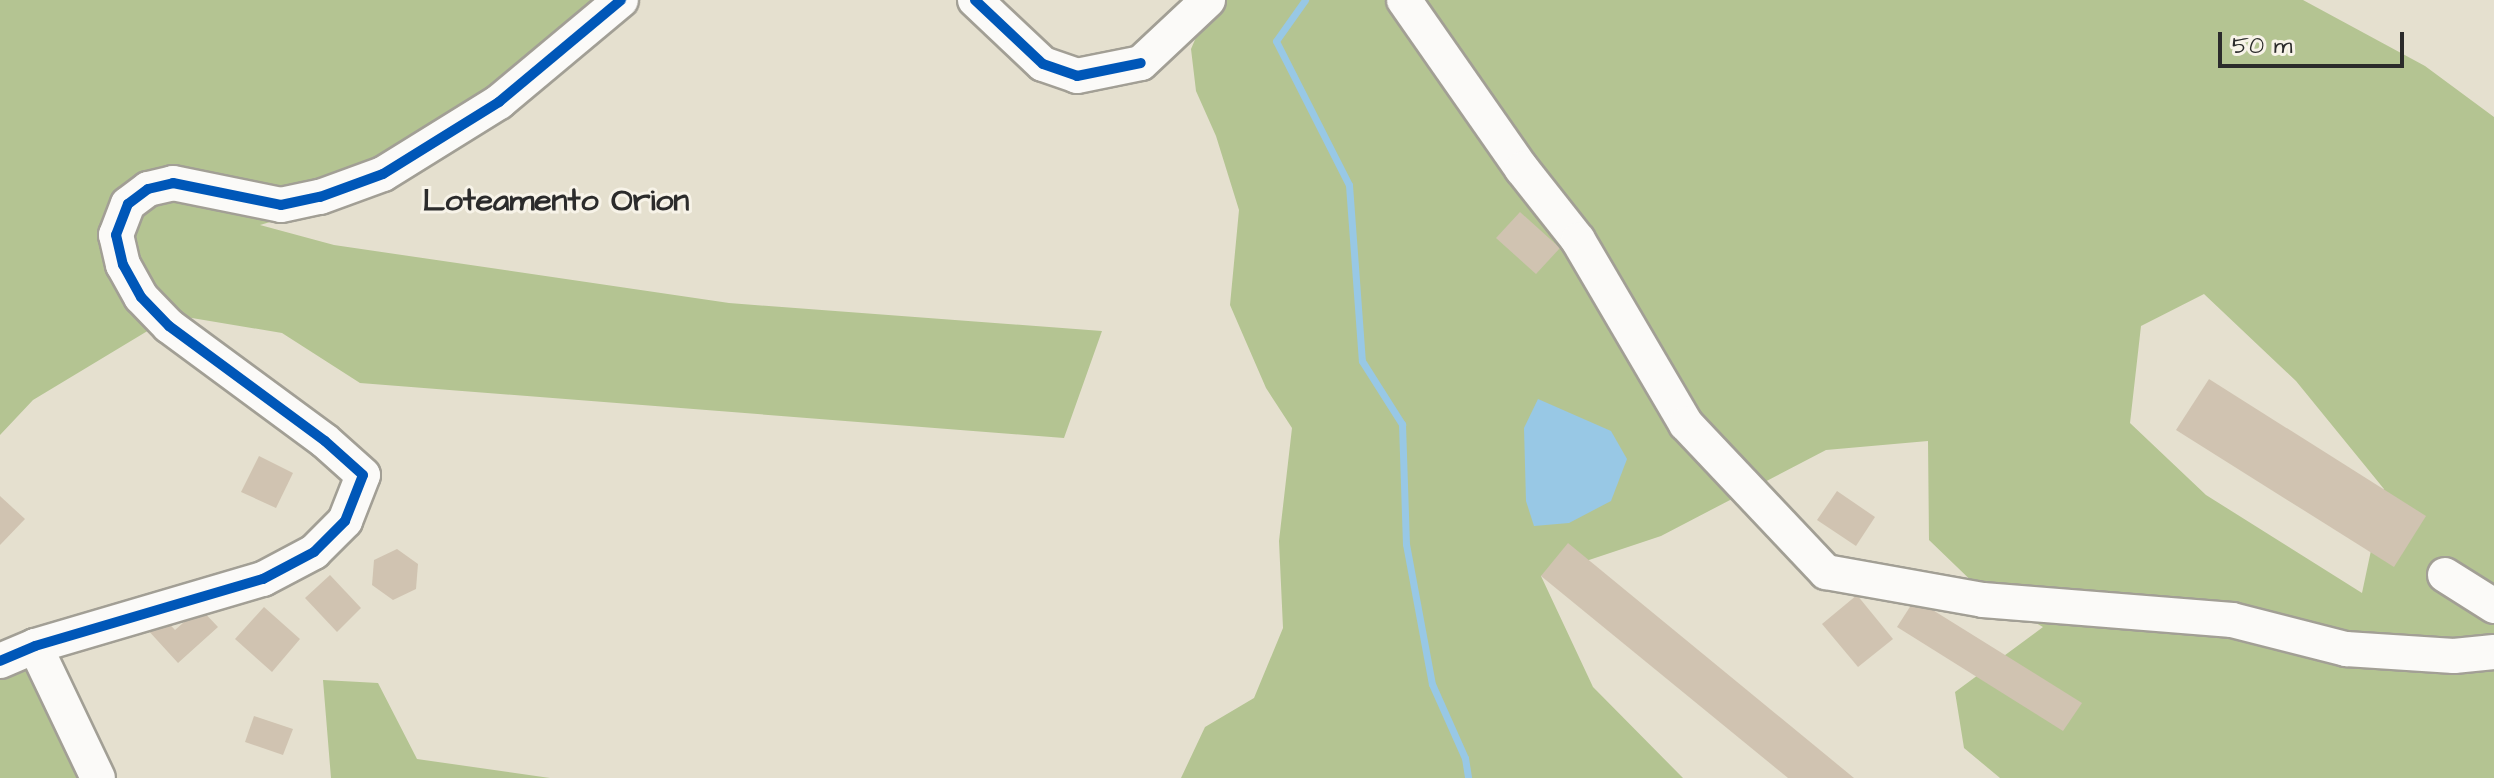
<!DOCTYPE html>
<html>
<head>
<meta charset="utf-8">
<style>
  body { margin:0 }
  #map { position:relative; width:2494px; height:778px; overflow:hidden; background:#e5e0cf; font-family:"Architects Daughter",sans-serif }
  div>[style] { position:absolute }
  .forest>* { inset:0; background:#b4c492 }
  .water>* { inset:0; background:#98c8e5 }
  .stream>* { height:7px; margin:-3.5px; padding:0 3.5px; transform-origin:3.5px; border-radius:3.5px; background:#98c8e5 }
  .building>* { inset:0; background:#d0c3b1 }
  .roads { filter:drop-shadow(2px 0 #a29f95) drop-shadow(-2px 0 #a29f95) drop-shadow(0 2px #a29f95) drop-shadow(0 -2px #a29f95) }
  .minor>* { height:34px; margin:-17px; padding:0 17px; transform-origin:17px; border-radius:17px; background:#fbfaf8 }
  .cycleway>* { height:10px; margin:-5px; padding:0 5px; transform-origin:5px; border-radius:5px; background:#0057b8 }
  span { translate:-50% -50%; white-space:nowrap; text-align:center; line-height:1.15; -webkit-text-stroke:6px #f7f3e8; paint-order:stroke }
  .neighbourhood-label { font-size:32px; color:#2b2b2b; font-weight:700 }
  .scale { position:absolute; left:2218px; top:32px; width:186px; height:36px; box-sizing:border-box; border:4px solid #2b2b2b; border-top:0; padding-left:10px; font-size:24px; line-height:28px; white-space:nowrap; color:#2b2b2b; -webkit-text-stroke:6px #f7f3e8; paint-order:stroke }
</style>
</head>
<body>
<div id="map">
  <div class="forest">
    <i style="clip-path:polygon(0 0,624px 0,307px 211px,260px 225px,334px 245px,729px 303px,1102px 331px,1064px 438px,360px 383px,282px 333px,174px 315px,33px 400px,0 435px)"></i>
    <i style="clip-path:polygon(evenodd,1212px 0,2303px 0,2425px 66px,2494px 117px,2494px 778px,2000px 778px,1964px 748px,1955px 692px,2043px 627px,1984px 593px,1929px 540px,1928px 441px,1826px 450px,1661px 536px,1541px 576px,1593px 687px,1683px 778px,1181px 778px,1205px 727px,1254px 698px,1283px 628px,1279px 541px,1292px 428px,1266px 388px,1230px 305px,1239px 210px,1216px 136px,1196px 91px,1191px 49px,1212px 0,2204px 294px,2296px 381px,2384px 489px,2362px 593px,2206px 495px,2130px 423px,2141px 326px,2204px 294px)"></i>
    <i style="clip-path:polygon(37px 659px,80px 778px,0 778px,0 670px)"></i>
    <i style="clip-path:polygon(323px 680px,378px 683px,417px 759px,550px 778px,331px 778px)"></i>
  </div>
  <div class="water">
    <i style="clip-path:polygon(1538px 399px,1611px 431px,1627px 459px,1611px 501px,1569px 523px,1534px 526px,1526px 501px,1524px 428px)"></i>
  </div>
  <div class="stream">
    <i style="left:1305px;top:0;width:50px;rotate:125.3deg"></i>
    <i style="left:1276px;top:41px;width:161px;rotate:63.1deg"></i>
    <i style="left:1349px;top:185px;width:176px;rotate:85.8deg"></i>
    <i style="left:1362px;top:361px;width:75px;rotate:57.6deg"></i>
    <i style="left:1402px;top:424px;width:120px;rotate:88.1deg"></i>
    <i style="left:1406px;top:544px;width:142px;rotate:79.5deg"></i>
    <i style="left:1432px;top:684px;width:81px;rotate:66deg"></i>
    <i style="left:1465px;top:758px;width:20px;rotate:81deg"></i>
  </div>
  <div class="building">
    <i style="clip-path:polygon(1520px 212px,1560px 248px,1536px 274px,1496px 238px)"></i>
    <i style="clip-path:polygon(2209px 379px,2426px 516px,2394px 567px,2176px 430px)"></i>
    <i style="clip-path:polygon(259px 456px,293px 473px,276px 508px,241px 492px)"></i>
    <i style="clip-path:polygon(1837px 491px,1875px 517px,1856px 546px,1817px 520px)"></i>
    <i style="clip-path:polygon(0 496px,25px 519px,0 545px)"></i>
    <i style="clip-path:polygon(1568px 543px,1854px 778px,1788px 778px,1541px 576px)"></i>
    <i style="clip-path:polygon(397px 549px,418px 564px,416px 589px,393px 600px,372px 585px,374px 560px)"></i>
    <i style="clip-path:polygon(330px 575px,361px 608px,337px 632px,305px 598px)"></i>
    <i style="clip-path:polygon(1857px 595px,1893px 639px,1858px 667px,1822px 624px)"></i>
    <i style="clip-path:polygon(1915px 599px,2082px 703px,2063px 731px,1897px 627px)"></i>
    <i style="clip-path:polygon(264px 607px,300px 639px,272px 672px,235px 639px)"></i>
    <i style="clip-path:polygon(200px 608px,218px 627px,178px 663px,146px 628px,161px 615px,175px 630px)"></i>
    <i style="clip-path:polygon(254px 716px,293px 729px,283px 755px,245px 742px)"></i>
  </div>
  <div class="roads">
    <div class="minor">
      <i style="left:975px;top:0;width:93px;rotate:43.3deg"></i>
      <i style="left:1043px;top:64px;width:36px;rotate:19deg"></i>
      <i style="left:1077px;top:76px;width:65px;rotate:-11.5deg"></i>
      <i style="left:1141px;top:63px;width:92px;rotate:-43.2deg"></i>
      <i style="left:1404px;top:0;width:206px;rotate:55.1deg"></i>
      <i style="left:1522px;top:169px;width:90px;rotate:51.7deg"></i>
      <i style="left:1578px;top:240px;width:213px;rotate:59.6deg"></i>
      <i style="left:1686px;top:424px;width:204px;rotate:46.6deg"></i>
      <i style="left:1826px;top:572px;width:159px;rotate:10.1deg"></i>
      <i style="left:1983px;top:600px;width:250px;rotate:4.6deg"></i>
      <i style="left:2232px;top:620px;width:118px;rotate:14.3deg"></i>
      <i style="left:2346px;top:649px;width:108px;rotate:3.7deg"></i>
      <i style="left:2454px;top:656px;width:40px;rotate:-5.7deg"></i>
      <i style="left:2445px;top:575px;width:58px;rotate:32.3deg"></i>
      <i style="left:35px;top:646px;width:146px;rotate:64.5deg"></i>
      <i style="left:0;top:661px;width:38px;rotate:-23deg"></i>
      <i style="left:35px;top:646px;width:238px;rotate:-16.4deg"></i>
      <i style="left:263px;top:579px;width:58px;rotate:-27.9deg"></i>
      <i style="left:314px;top:552px;width:44px;rotate:-45deg"></i>
      <i style="left:345px;top:521px;width:49px;rotate:-68.6deg"></i>
      <i style="left:363px;top:475px;width:51px;rotate:-138.2deg"></i>
      <i style="left:325px;top:441px;width:194px;rotate:-143.6deg"></i>
      <i style="left:169px;top:326px;width:40px;rotate:-134deg"></i>
      <i style="left:141px;top:297px;width:37px;rotate:-119deg"></i>
      <i style="left:123px;top:265px;width:31px;rotate:-103deg"></i>
      <i style="left:116px;top:235px;width:33px;rotate:-69deg"></i>
      <i style="left:128px;top:204px;width:25px;rotate:-37deg"></i>
      <i style="left:148px;top:189px;width:26px;rotate:-13deg"></i>
      <i style="left:173px;top:183px;width:110px;rotate:11.5deg"></i>
      <i style="left:281px;top:205px;width:40px;rotate:-12deg"></i>
      <i style="left:320px;top:197px;width:67px;rotate:-20.1deg"></i>
      <i style="left:383px;top:174px;width:137px;rotate:-31.8deg"></i>
      <i style="left:499px;top:102px;width:159px;rotate:-39.9deg"></i>
    </div>
  </div>
  <div class="cycleway">
    <i style="left:975px;top:0;width:93px;rotate:43.3deg"></i>
    <i style="left:1043px;top:64px;width:36px;rotate:19deg"></i>
    <i style="left:1077px;top:76px;width:65px;rotate:-11.5deg"></i>
    <i style="left:0;top:661px;width:38px;rotate:-23deg"></i>
    <i style="left:35px;top:646px;width:238px;rotate:-16.4deg"></i>
    <i style="left:263px;top:579px;width:58px;rotate:-27.9deg"></i>
    <i style="left:314px;top:552px;width:44px;rotate:-45deg"></i>
    <i style="left:345px;top:521px;width:49px;rotate:-68.6deg"></i>
    <i style="left:363px;top:475px;width:51px;rotate:-138.2deg"></i>
    <i style="left:325px;top:441px;width:194px;rotate:-143.6deg"></i>
    <i style="left:169px;top:326px;width:40px;rotate:-134deg"></i>
    <i style="left:141px;top:297px;width:37px;rotate:-119deg"></i>
    <i style="left:123px;top:265px;width:31px;rotate:-103deg"></i>
    <i style="left:116px;top:235px;width:33px;rotate:-69deg"></i>
    <i style="left:128px;top:204px;width:25px;rotate:-37deg"></i>
    <i style="left:148px;top:189px;width:26px;rotate:-13deg"></i>
    <i style="left:173px;top:183px;width:110px;rotate:11.5deg"></i>
    <i style="left:281px;top:205px;width:40px;rotate:-12deg"></i>
    <i style="left:320px;top:197px;width:67px;rotate:-20.1deg"></i>
    <i style="left:383px;top:174px;width:137px;rotate:-31.8deg"></i>
    <i style="left:499px;top:102px;width:159px;rotate:-39.9deg"></i>
  </div>
  <div class="neighbourhood-label">
    <span style="left:556px;top:201px">Loteamento Orion</span>
  </div>
  <div class="scale">50 m</div>
</div>
</body>
</html>
